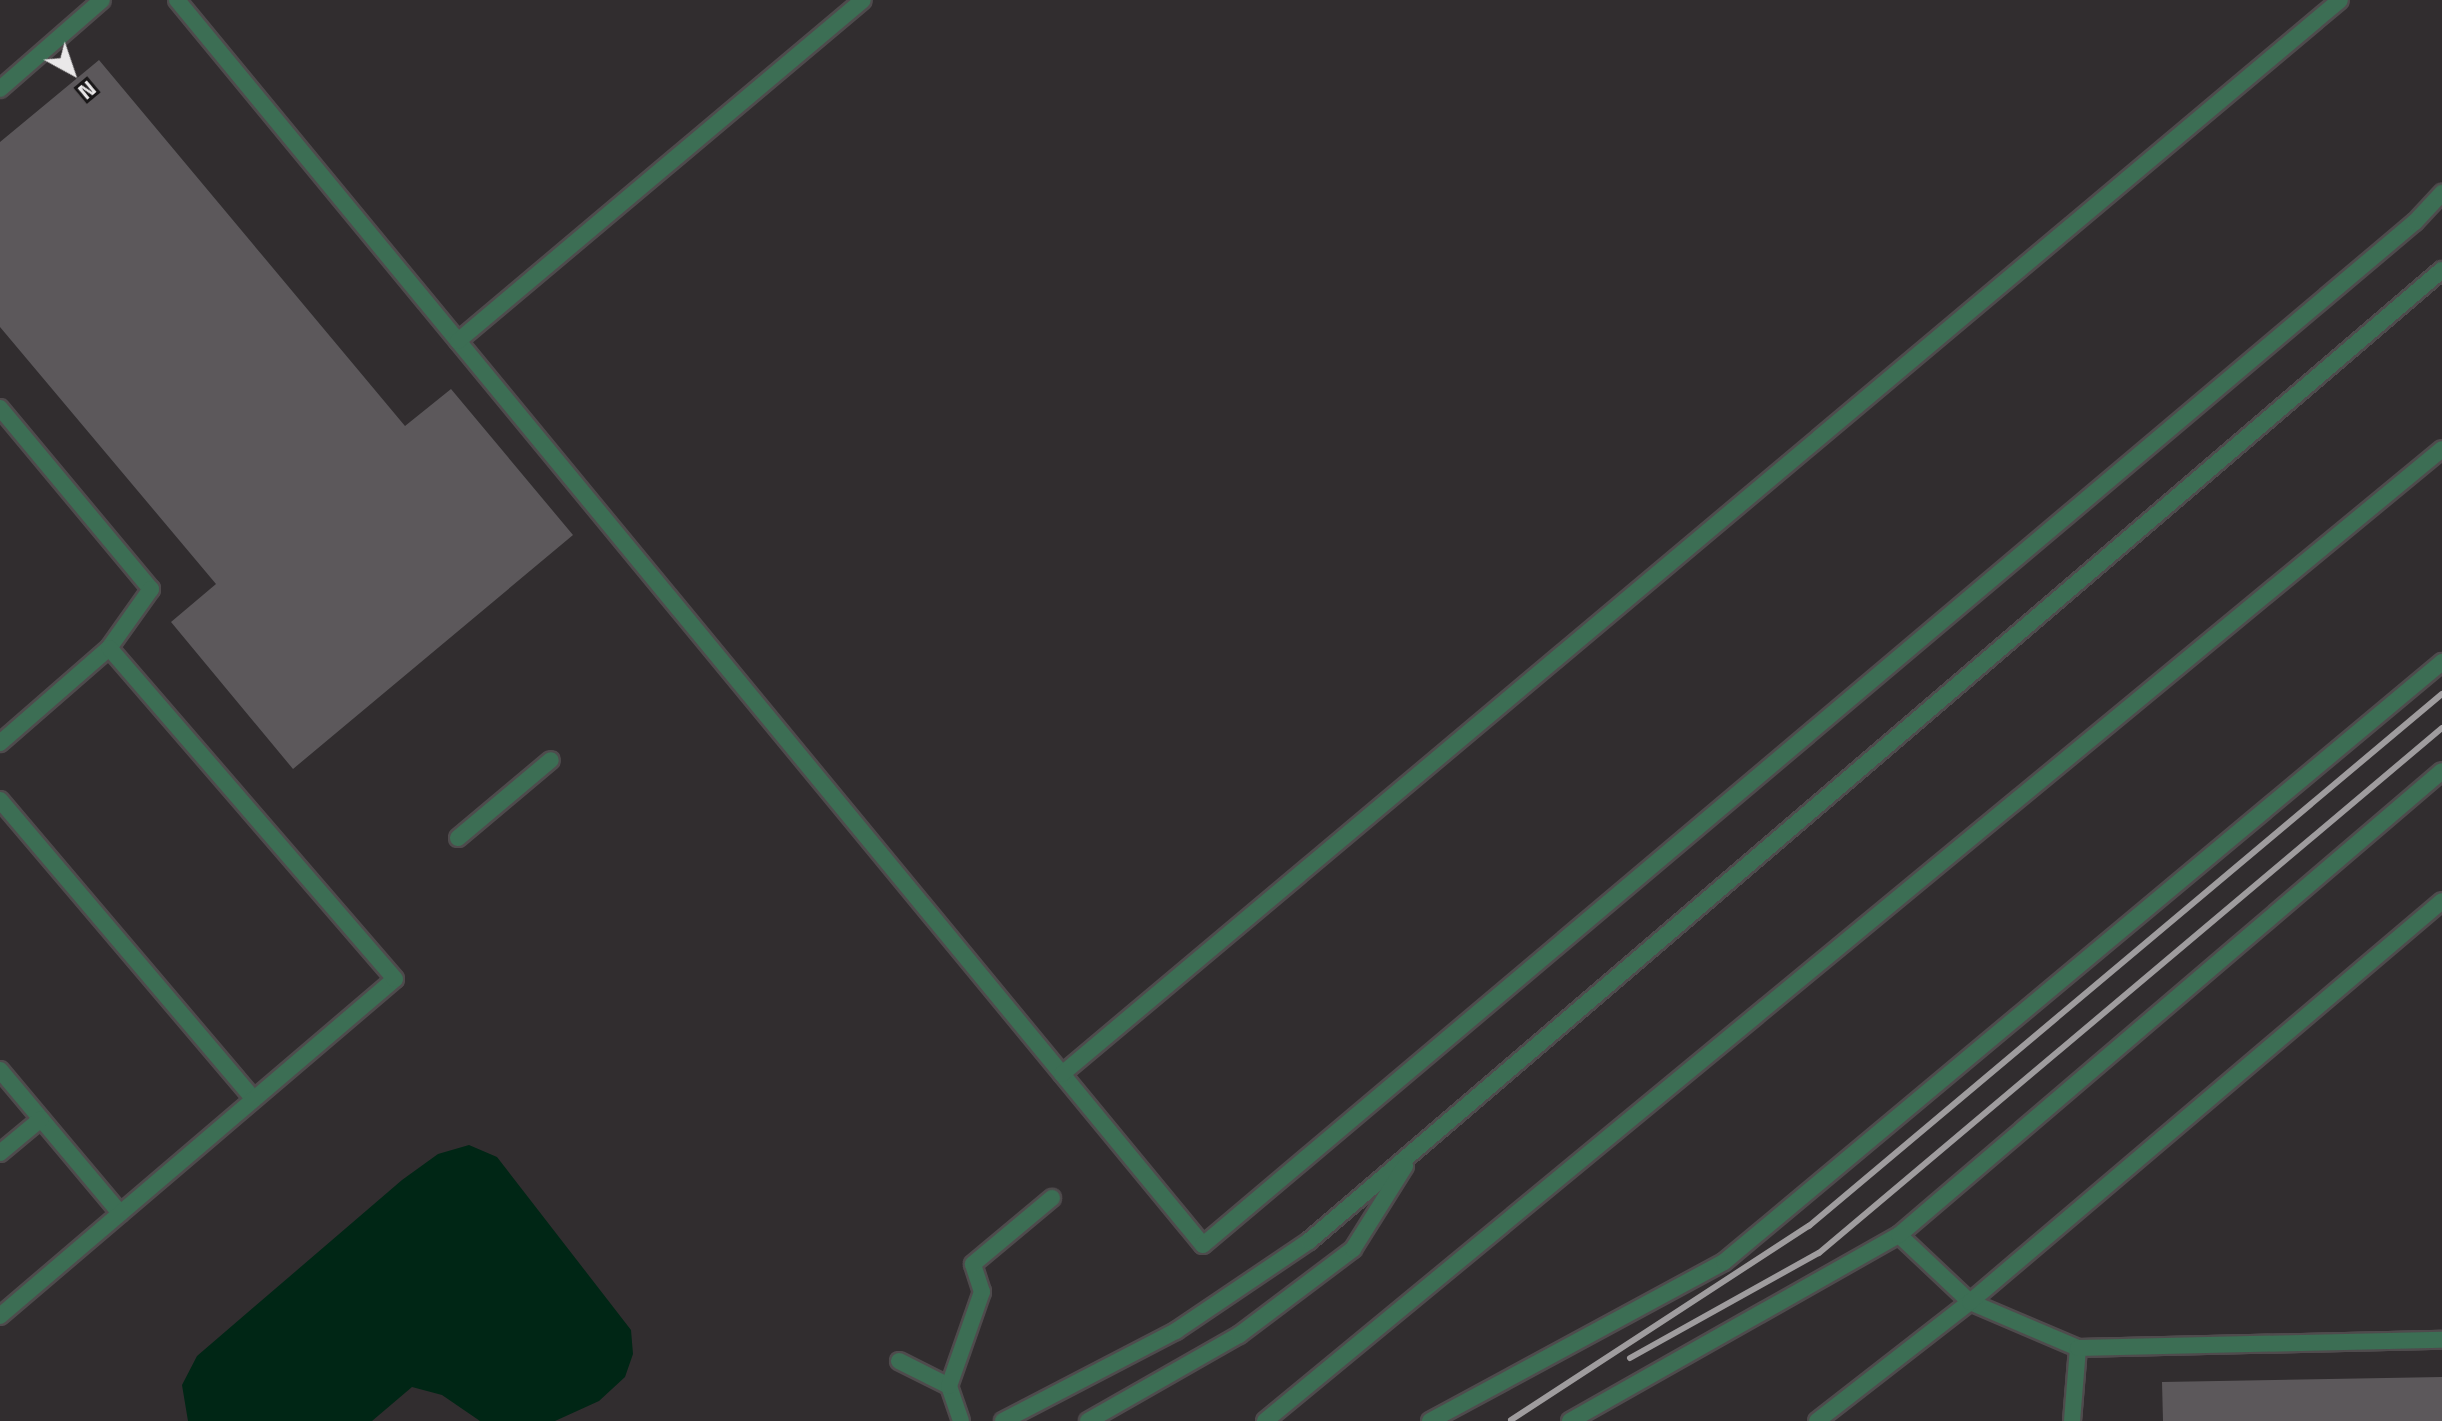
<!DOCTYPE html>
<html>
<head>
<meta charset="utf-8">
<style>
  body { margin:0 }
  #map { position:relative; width:2442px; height:1421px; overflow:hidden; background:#312d2f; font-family:"Titillium Web",sans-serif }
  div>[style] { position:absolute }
  .water>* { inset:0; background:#002615 }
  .building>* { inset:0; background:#5c585b }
  .roads { filter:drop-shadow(2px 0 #4f4b4d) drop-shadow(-2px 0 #4f4b4d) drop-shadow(0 2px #4f4b4d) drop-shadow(0 -2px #4f4b4d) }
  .service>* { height:16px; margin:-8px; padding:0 8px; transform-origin:8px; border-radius:8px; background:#3c6e54 }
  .rail>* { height:6px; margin:-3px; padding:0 3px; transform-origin:3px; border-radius:3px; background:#9f9c9e }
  span { translate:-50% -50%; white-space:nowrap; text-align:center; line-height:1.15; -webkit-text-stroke:7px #181617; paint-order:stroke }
  .north { position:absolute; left:32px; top:32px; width:80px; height:80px; -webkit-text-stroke:6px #181617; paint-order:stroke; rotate:140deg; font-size:22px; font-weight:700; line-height:32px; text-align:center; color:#eae8e9 }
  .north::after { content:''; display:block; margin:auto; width:28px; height:36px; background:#eae8e9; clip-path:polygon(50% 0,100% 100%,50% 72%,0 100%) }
</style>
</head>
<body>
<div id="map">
  <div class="water">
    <i style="clip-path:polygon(469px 1145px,497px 1157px,631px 1330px,633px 1354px,625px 1377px,599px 1401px,555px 1421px,480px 1421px,442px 1395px,412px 1387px,372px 1421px,188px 1421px,182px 1385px,197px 1356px,402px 1180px,438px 1154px)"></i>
  </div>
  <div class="building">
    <i style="clip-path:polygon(99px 60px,405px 426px,451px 389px,573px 535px,293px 769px,171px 622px,216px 584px,0 327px,0 142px)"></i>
    <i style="clip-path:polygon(2442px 1377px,2442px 1421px,2163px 1421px,2162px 1382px)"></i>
  </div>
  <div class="roads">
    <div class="service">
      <i style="left:177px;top:0;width:1613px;rotate:50.51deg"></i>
      <i style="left:1203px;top:1245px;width:1586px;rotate:-40.17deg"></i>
      <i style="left:2415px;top:222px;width:40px;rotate:-47deg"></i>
      <i style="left:0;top:89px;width:135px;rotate:-41.1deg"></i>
      <i style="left:458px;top:341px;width:529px;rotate:-40.1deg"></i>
      <i style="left:0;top:408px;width:236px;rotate:50.2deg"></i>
      <i style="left:151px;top:589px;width:72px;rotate:125.4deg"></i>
      <i style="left:109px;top:648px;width:145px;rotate:138.9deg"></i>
      <i style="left:0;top:800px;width:392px;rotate:49.7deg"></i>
      <i style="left:458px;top:838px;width:121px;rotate:-40deg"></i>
      <i style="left:0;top:1070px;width:187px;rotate:50deg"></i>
      <i style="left:1062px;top:1074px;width:1669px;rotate:-40.04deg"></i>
      <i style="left:0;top:1153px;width:53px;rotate:-39.7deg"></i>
      <i style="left:1899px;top:1235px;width:98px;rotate:43.3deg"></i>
      <i style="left:1970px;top:1302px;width:117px;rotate:23.1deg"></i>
      <i style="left:0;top:1316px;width:519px;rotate:-40.47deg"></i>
      <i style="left:395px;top:979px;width:437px;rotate:-130.8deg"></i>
      <i style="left:899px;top:1361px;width:56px;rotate:26.6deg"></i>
      <i style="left:961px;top:1421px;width:37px;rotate:-109deg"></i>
      <i style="left:949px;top:1386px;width:100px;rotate:-70.7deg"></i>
      <i style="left:982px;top:1292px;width:29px;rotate:-108deg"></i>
      <i style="left:973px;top:1264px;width:103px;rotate:-39.9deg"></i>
      <i style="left:1003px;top:1421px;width:195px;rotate:-27.5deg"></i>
      <i style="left:1176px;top:1331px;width:161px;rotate:-34.1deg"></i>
      <i style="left:1309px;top:1241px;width:1492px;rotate:-40.6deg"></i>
      <i style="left:1088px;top:1421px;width:174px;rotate:-29.7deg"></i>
      <i style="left:1239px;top:1335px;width:143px;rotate:-37deg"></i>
      <i style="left:1353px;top:1249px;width:98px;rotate:-57.9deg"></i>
      <i style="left:1265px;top:1421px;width:1526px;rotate:-39.55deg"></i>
      <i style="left:1430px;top:1421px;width:334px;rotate:-28.4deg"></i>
      <i style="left:1724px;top:1262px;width:936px;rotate:-39.88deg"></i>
      <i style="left:1570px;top:1421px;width:378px;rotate:-29.5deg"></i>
      <i style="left:1899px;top:1235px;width:714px;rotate:-40.51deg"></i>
      <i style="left:1817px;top:1421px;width:194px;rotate:-37.9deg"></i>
      <i style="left:1970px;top:1302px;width:619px;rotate:-40.35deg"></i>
      <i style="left:2072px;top:1421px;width:73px;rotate:-85.3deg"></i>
      <i style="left:2078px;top:1348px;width:364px;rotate:-1.3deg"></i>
    </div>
  </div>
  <div class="rail">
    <i style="left:1630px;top:1358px;width:216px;rotate:-29.1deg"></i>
    <i style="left:1819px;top:1253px;width:815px;rotate:-40.12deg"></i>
    <i style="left:1511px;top:1420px;width:356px;rotate:-33.1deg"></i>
    <i style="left:1809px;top:1226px;width:827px;rotate:-40.05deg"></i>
  </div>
  <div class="north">N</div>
</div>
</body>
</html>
